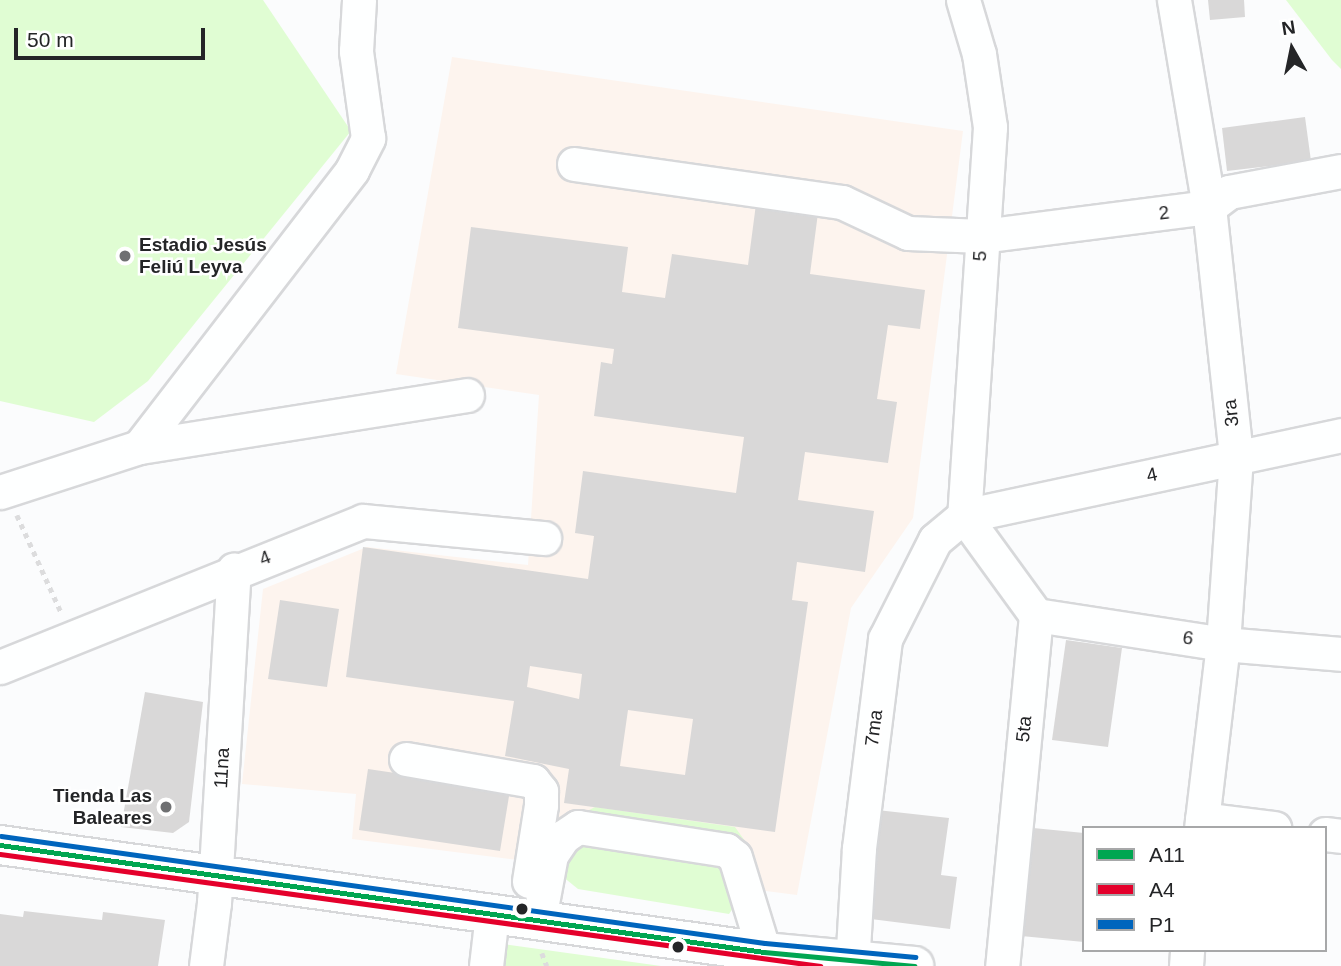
<!DOCTYPE html>
<html>
<head>
<meta charset="utf-8">
<style>
  body { margin:0 }
  #map { position:relative; width:1341px; height:966px; overflow:hidden; background:#fbfcfd; font-family:Arial,sans-serif }
  div>[style] { position:absolute }
  .medical>* { inset:0; background:#fdf4ee }
  .green>* { inset:0; background:#e0fdd3 }
  .building>* { inset:0; background:#d9d8d8 }
  .path>* { height:4.5px; margin-top:-2.25px; transform-origin:0; background:repeating-linear-gradient(90deg,#dcdcdd 0 5px,transparent 0 10px) }
  .roads { filter:drop-shadow(2px 0 #d7d8da) drop-shadow(-2px 0 #d7d8da) drop-shadow(0 2px #d7d8da) drop-shadow(0 -2px #d7d8da) }
  .minor>* { height:33px; margin:-16.5px; padding:0 16.5px; transform-origin:16.5px; border-radius:16.5px; background:#feffff }
  .major>* { height:38px; margin:-19px; padding:0 19px; transform-origin:19px; border-radius:19px; background:#feffff }
  .bus-1>* { height:5px; margin:-2.5px; padding:0 2.5px; transform-origin:2.5px; border-radius:2.5px; background:#00a651 }
  .bus-2>* { height:5px; margin:-2.5px; padding:0 2.5px; transform-origin:2.5px; border-radius:2.5px; background:#e4002b }
  .bus-3>* { height:5px; margin:-2.5px; padding:0 2.5px; transform-origin:2.5px; border-radius:2.5px; background:#0065bd }
  .dots>* { width:19px; height:19px; translate:-50% -50%; box-sizing:border-box; border:4px solid #fff; border-radius:50% }
  span { translate:-50% -50%; white-space:nowrap; text-align:center; line-height:1.15; -webkit-text-stroke:5px #fff; paint-order:stroke }
  .street-label { font-size:19px; color:#242527 }
  .poi-label { font-size:19px; color:#242527; font-weight:700 }
  .left { translate:0 -50%; text-align:left }
  .right { translate:-100% -50%; text-align:right }
  .legend { position:absolute; left:1082px; top:826px; width:245px; height:126px; box-sizing:border-box; background:#fff; border:2px solid #a7a8a9; margin:0; padding:9px 12px; list-style:none; font-size:21px; color:#242527 }
  .legend li { display:flex; align-items:center; gap:14px; height:35px }
  .legend b { width:35px; border:2px solid #a7a8a9 }
  .north { position:absolute; left:1257px; top:14px; width:70px; height:70px; -webkit-text-stroke:5px #fff; paint-order:stroke; rotate:351deg; font-size:19px; font-weight:700; line-height:28px; text-align:center; color:#242527 }
  .north::after { content:''; display:block; margin:auto; width:24px; height:32px; background:#242527; clip-path:polygon(50% 0,100% 100%,50% 72%,0 100%) }
  .scale { position:absolute; left:14px; top:28px; width:191px; height:32px; box-sizing:border-box; border:4px solid #242527; border-top:0; padding-left:9px; font-size:21px; line-height:24px; white-space:nowrap; color:#242527; -webkit-text-stroke:5px #fff; paint-order:stroke }
</style>
</head>
<body>
<div id="map">
  <div class="medical">
    <i style="clip-path:polygon(452px 57px,963px 131px,913px 518px,851px 608px,797px 895px,352px 839px,356px 794px,242px 784px,263px 589px,367px 547px,528px 565px,539px 395px,396px 374px)"></i>
  </div>
  <div class="green">
    <i style="clip-path:polygon(0 0,263px 0,351px 131px,148px 381px,94px 422px,0 401px)"></i>
    <i style="clip-path:polygon(1286px 0,1341px 0,1341px 69px,1332px 60px)"></i>
    <i style="clip-path:polygon(595px 807px,735px 827px,750px 848px,756px 875px,729px 914px,578px 889px,562px 876px,566px 822px)"></i>
    <i style="clip-path:polygon(488px 942px,661px 966px,484px 966px)"></i>
  </div>
  <div class="building">
    <i style="clip-path:polygon(1208px 0,1244px 0,1245px 17px,1210px 20px)"></i>
    <i style="clip-path:polygon(1305px 117px,1311px 161px,1227px 171px,1222px 128px)"></i>
    <i style="clip-path:polygon(evenodd,756px 204px,818px 213px,810px 274px,925px 290px,920px 329px,888px 325px,877px 399px,897px 402px,888px 463px,805px 452px,798px 500px,874px 511px,865px 572px,797px 562px,792px 600px,808px 602px,775px 832px,564px 803px,569px 769px,505px 756px,514px 701px,346px 677px,363px 547px,588px 579px,594px 536px,575px 533px,583px 471px,736px 493px,744px 437px,594px 416px,601px 362px,612px 364px,614px 349px,458px 328px,471px 227px,628px 247px,622px 292px,665px 298px,672px 254px,748px 265px,756px 204px,530px 666px,582px 674px,579px 699px,527px 687px,530px 666px,756px 204px,628px 710px,693px 719px,685px 775px,620px 766px,628px 710px)"></i>
    <i style="clip-path:polygon(280px 600px,339px 609px,327px 687px,268px 679px)"></i>
    <i style="clip-path:polygon(1066px 640px,1122px 648px,1108px 747px,1052px 740px)"></i>
    <i style="clip-path:polygon(145px 692px,203px 702px,189px 822px,173px 833px,121px 827px)"></i>
    <i style="clip-path:polygon(368px 769px,510px 790px,500px 851px,359px 830px)"></i>
    <i style="clip-path:polygon(877px 810px,949px 818px,941px 875px,957px 877px,950px 929px,863px 918px)"></i>
    <i style="clip-path:polygon(1023px 827px,1084px 833px,1084px 942px,1012px 935px)"></i>
    <i style="clip-path:polygon(24px 911px,102px 920px,103px 912px,165px 920px,158px 966px,0 966px,0 914px,23px 917px)"></i>
  </div>
  <div class="path">
    <i style="left:17px;top:515px;width:107px;rotate:65.6deg"></i>
    <i style="left:542px;top:953px;width:14px;rotate:69deg"></i>
  </div>
  <div class="roads">
    <div class="minor">
      <i style="left:963px;top:0;width:56px;rotate:73.5deg"></i>
      <i style="left:979px;top:54px;width:74px;rotate:81.4deg"></i>
      <i style="left:990px;top:127px;width:390px;rotate:93.8deg"></i>
      <i style="left:1174px;top:0;width:210px;rotate:80.4deg"></i>
      <i style="left:1209px;top:207px;width:251px;rotate:83.8deg"></i>
      <i style="left:1236px;top:457px;width:187px;rotate:94deg"></i>
      <i style="left:1223px;top:644px;width:185px;rotate:96.8deg"></i>
      <i style="left:574px;top:164px;width:271px;rotate:8.1deg"></i>
      <i style="left:842px;top:202px;width:73px;rotate:25.2deg"></i>
      <i style="left:908px;top:233px;width:74px;rotate:2.3deg"></i>
      <i style="left:982px;top:236px;width:229px;rotate:-7.3deg"></i>
      <i style="left:1209px;top:207px;width:25px;rotate:-37deg"></i>
      <i style="left:1229px;top:192px;width:114px;rotate:-10.6deg"></i>
      <i style="left:139px;top:447px;width:349px;rotate:-52.4deg"></i>
      <i style="left:352px;top:170px;width:36px;rotate:-63deg"></i>
      <i style="left:368px;top:138px;width:88px;rotate:-97.9deg"></i>
      <i style="left:356px;top:51px;width:51px;rotate:-86.6deg"></i>
      <i style="left:0;top:492px;width:146px;rotate:-17.9deg"></i>
      <i style="left:139px;top:447px;width:332px;rotate:-9deg"></i>
      <i style="left:964px;top:516px;width:122px;rotate:54deg"></i>
      <i style="left:1036px;top:615px;width:353px;rotate:95.5deg"></i>
      <i style="left:1036px;top:615px;width:189px;rotate:8.8deg"></i>
      <i style="left:1223px;top:644px;width:118px;rotate:4.8deg"></i>
      <i style="left:0;top:667px;width:391px;rotate:-21.9deg"></i>
      <i style="left:363px;top:521px;width:182px;rotate:5.4deg"></i>
      <i style="left:406px;top:759px;width:129px;rotate:9.8deg"></i>
      <i style="left:533px;top:781px;width:13px;rotate:51deg"></i>
      <i style="left:541px;top:791px;width:14px;rotate:90deg"></i>
      <i style="left:541px;top:805px;width:77px;rotate:99deg"></i>
      <i style="left:1202px;top:819px;width:73px;rotate:7.1deg"></i>
      <i style="left:1325px;top:834px;width:16px;rotate:7deg"></i>
      <i style="left:539px;top:919px;width:65px;rotate:-79.4deg"></i>
      <i style="left:551px;top:855px;width:22px;rotate:-56deg"></i>
      <i style="left:563px;top:837px;width:18px;rotate:-34deg"></i>
      <i style="left:578px;top:827px;width:150px;rotate:8.8deg"></i>
      <i style="left:726px;top:850px;width:11px;rotate:38deg"></i>
      <i style="left:735px;top:857px;width:99px;rotate:73deg"></i>
      <i style="left:206px;top:966px;width:64px;rotate:-82.8deg"></i>
      <i style="left:214px;top:903px;width:334px;rotate:-86.6deg"></i>
      <i style="left:486px;top:966px;width:52px;rotate:-83.4deg"></i>
      <i style="left:852px;top:966px;width:118px;rotate:-86.6deg"></i>
      <i style="left:859px;top:848px;width:211px;rotate:-82.9deg"></i>
      <i style="left:885px;top:639px;width:111px;rotate:-63.2deg"></i>
      <i style="left:935px;top:540px;width:38px;rotate:-40deg"></i>
      <i style="left:964px;top:516px;width:386px;rotate:-12.1deg"></i>
      <i style="left:1186px;top:966px;width:16px;rotate:-86deg"></i>
    </div>
    <div class="major">
      <i style="left:0;top:845px;width:771px;rotate:7.97deg"></i>
      <i style="left:764px;top:952px;width:151px;rotate:5.3deg"></i>
    </div>
  </div>
  <div class="bus-1">
    <i style="left:0;top:845px;width:771px;rotate:7.97deg"></i>
    <i style="left:764px;top:952px;width:151px;rotate:5.3deg"></i>
  </div>
  <div class="bus-2">
    <i style="left:0;top:854px;width:828px;rotate:7.78deg"></i>
  </div>
  <div class="bus-3">
    <i style="left:1px;top:836px;width:771px;rotate:7.97deg"></i>
    <i style="left:765px;top:943px;width:151px;rotate:5.3deg"></i>
  </div>
  <div class="dots">
    <i style="left:125px;top:256px;background:#6f7072"></i>
    <i style="left:166px;top:807px;background:#6f7072"></i>
    <i style="left:522px;top:909px;background:#242527"></i>
    <i style="left:678px;top:947px;background:#242527"></i>
  </div>
  <div class="street-label">
    <span style="left:1164px;top:213px;rotate:-7deg">2</span>
    <span style="left:980px;top:256px;rotate:-86deg">5</span>
    <span style="left:1231px;top:413px;rotate:-96deg">3ra</span>
    <span style="left:1152px;top:475px;rotate:-12deg">4</span>
    <span style="left:265px;top:558px;rotate:-21deg">4</span>
    <span style="left:1188px;top:638px;rotate:9deg">6</span>
    <span style="left:874px;top:728px;rotate:-83deg">7ma</span>
    <span style="left:1024px;top:729px;rotate:-84deg">5ta</span>
    <span style="left:222px;top:768px;rotate:-87deg">11na</span>
  </div>
  <div class="poi-label">
    <span class="left" style="left:139px;top:256px">Estadio Jesús<br>Feliú Leyva</span>
    <span class="right" style="left:152px;top:807px">Tienda Las<br>Baleares</span>
  </div>
  <ul class="legend">
  <li><b style="height:9px;background:#00a651"></b>A11</li>
  <li><b style="height:9px;background:#e4002b"></b>A4</li>
  <li><b style="height:9px;background:#0065bd"></b>P1</li>
  </ul>
  <div class="north">N</div>
  <div class="scale">50 m</div>
</div>
</body>
</html>
